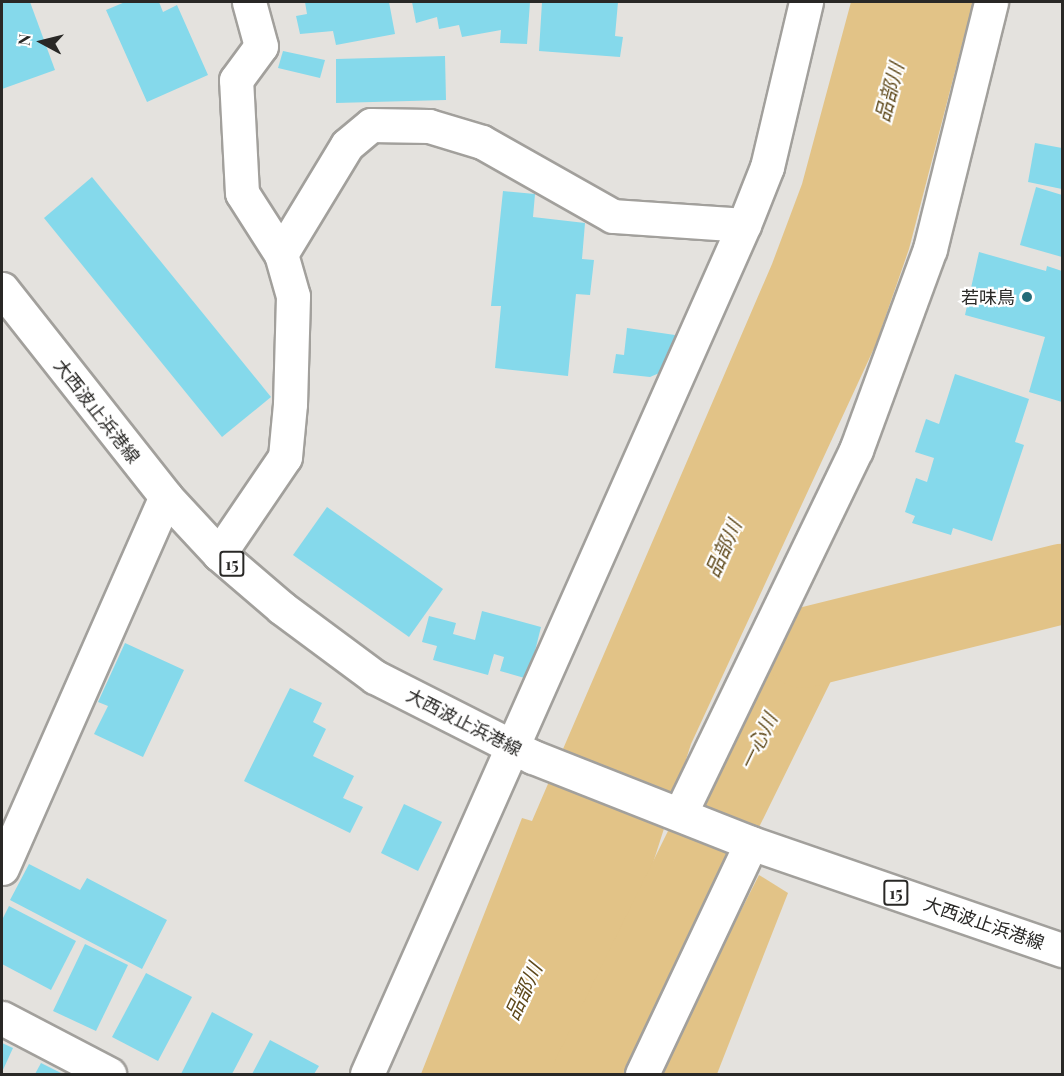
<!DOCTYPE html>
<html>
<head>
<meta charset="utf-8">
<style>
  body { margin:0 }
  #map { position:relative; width:1064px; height:1076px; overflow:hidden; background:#e4e2de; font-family:"Playfair Display","Noto Sans JP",serif }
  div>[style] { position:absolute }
  .water>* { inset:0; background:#e2c387 }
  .river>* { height:80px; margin:-40px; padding:0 40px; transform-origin:40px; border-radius:40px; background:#e2c387 }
  .building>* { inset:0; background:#85d9eb }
  .roads { filter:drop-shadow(2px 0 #a2a09c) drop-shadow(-2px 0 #a2a09c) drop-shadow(0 2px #a2a09c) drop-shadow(0 -2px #a2a09c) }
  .street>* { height:33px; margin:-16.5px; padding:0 16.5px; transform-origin:16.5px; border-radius:16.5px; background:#fff }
  .primary>* { height:33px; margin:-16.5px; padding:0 16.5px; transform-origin:16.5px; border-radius:16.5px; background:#fff }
  .dots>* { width:16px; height:16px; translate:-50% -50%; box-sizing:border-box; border:3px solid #fff; border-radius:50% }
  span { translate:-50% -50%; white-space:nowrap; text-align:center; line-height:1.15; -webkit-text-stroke:4.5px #fff; paint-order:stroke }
  .shield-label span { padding:2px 4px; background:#fff; border:2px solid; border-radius:4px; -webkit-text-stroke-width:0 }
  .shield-label { font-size:16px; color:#292826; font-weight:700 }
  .poi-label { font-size:18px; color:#292826 }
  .right { translate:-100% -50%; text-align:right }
  .street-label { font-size:18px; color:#292826 }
  .water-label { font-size:20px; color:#5f491b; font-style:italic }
  .frame { position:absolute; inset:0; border:3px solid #292826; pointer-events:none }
  .north { position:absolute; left:12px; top:12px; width:60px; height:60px; -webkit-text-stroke:4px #fff; paint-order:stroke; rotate:277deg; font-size:16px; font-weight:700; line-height:24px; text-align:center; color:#292826 }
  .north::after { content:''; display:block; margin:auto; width:21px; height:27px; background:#292826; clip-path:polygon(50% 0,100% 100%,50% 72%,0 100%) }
</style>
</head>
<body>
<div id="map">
  <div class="water">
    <i style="clip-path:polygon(851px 2px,973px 2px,909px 249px,876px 344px,691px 744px,653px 863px,565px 1074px,421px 1074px,522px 818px,532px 821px,772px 264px,802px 184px)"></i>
    <i style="clip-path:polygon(759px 875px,788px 893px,717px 1074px,658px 1074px)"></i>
  </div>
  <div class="river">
    <i style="left:593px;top:1074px;width:475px;rotate:-63.8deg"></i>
    <i style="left:803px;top:648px;width:267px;rotate:-13.9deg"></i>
  </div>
  <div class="building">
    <i style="clip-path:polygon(2px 2px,30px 2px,55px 70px,2px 89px)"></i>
    <i style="clip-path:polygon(125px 2px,159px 2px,163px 12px,177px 5px,208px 75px,147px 102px,106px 10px)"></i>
    <i style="clip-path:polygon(305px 2px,389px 2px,395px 34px,336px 45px,333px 31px,300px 34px,296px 16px,307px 14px)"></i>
    <i style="clip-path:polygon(412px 2px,530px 2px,527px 44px,500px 43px,501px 30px,462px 37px,459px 25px,439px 29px,437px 17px,416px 23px)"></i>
    <i style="clip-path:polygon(542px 2px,618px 2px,615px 36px,623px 37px,620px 57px,539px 51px)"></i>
    <i style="clip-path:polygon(283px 51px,325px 60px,320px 78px,278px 68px)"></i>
    <i style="clip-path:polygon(445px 56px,446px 100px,336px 103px,336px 59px)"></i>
    <i style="clip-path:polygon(1035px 143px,1062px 148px,1062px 189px,1028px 182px)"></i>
    <i style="clip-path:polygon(92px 177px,271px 397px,222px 437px,44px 218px)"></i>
    <i style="clip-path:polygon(1036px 187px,1062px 195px,1062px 257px,1020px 245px)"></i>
    <i style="clip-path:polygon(503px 191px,535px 194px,533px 217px,585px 223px,582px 259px,594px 260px,590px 295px,576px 294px,568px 376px,495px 368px,501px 306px,491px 306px)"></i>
    <i style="clip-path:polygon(979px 252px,1046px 271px,1047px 266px,1062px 271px,1062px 402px,1029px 392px,1045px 337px,965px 315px)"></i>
    <i style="clip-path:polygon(627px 328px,675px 335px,671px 368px,650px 377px,613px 373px,616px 354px,624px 355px)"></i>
    <i style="clip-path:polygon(955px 374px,1029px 399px,1015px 442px,1024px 445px,992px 541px,953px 528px,951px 535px,912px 523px,915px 516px,905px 512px,916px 478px,927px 482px,934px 458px,915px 452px,926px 419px,939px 424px)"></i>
    <i style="clip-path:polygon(327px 507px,443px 589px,409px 637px,293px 555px)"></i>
    <i style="clip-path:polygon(482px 611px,541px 627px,528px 679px,500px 671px,504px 657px,494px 654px,488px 675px,433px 660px,437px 646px,422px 642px,429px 616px,456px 623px,453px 634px,475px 640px)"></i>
    <i style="clip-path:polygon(125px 643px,184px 670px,143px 757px,94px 734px,108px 706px,98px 702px)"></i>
    <i style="clip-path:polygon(290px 688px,322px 703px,313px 722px,326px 729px,313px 756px,354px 776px,343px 798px,363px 807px,350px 833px,244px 781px)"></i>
    <i style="clip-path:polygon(404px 804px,442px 822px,418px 871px,381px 853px)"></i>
    <i style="clip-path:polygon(29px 864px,80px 890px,87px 878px,167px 920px,142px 969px,10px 900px)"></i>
    <i style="clip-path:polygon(9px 906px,76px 941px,51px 990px,2px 964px,2px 920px)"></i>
    <i style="clip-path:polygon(85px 944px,128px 965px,96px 1031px,53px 1011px)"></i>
    <i style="clip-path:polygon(146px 973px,192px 997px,158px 1061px,112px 1037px)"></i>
    <i style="clip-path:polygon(212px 1012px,253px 1034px,232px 1074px,181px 1074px)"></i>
    <i style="clip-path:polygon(270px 1040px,319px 1066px,314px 1074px,252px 1074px)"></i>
    <i style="clip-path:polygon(2px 1043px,13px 1048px,2px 1072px)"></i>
    <i style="clip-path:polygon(41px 1063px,63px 1074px,35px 1074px)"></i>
  </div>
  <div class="roads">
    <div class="street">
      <i style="left:281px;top:254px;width:127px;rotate:-58.8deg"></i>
      <i style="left:347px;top:145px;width:31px;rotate:-40deg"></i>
      <i style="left:371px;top:125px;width:58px;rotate:1deg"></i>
      <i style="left:429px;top:126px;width:55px;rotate:16.8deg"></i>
      <i style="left:482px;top:142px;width:150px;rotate:29.5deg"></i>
      <i style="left:613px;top:216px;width:131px;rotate:3.9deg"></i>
      <i style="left:219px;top:554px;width:117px;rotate:-55.8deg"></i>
      <i style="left:285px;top:457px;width:53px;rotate:-84.6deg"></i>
      <i style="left:290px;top:404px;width:108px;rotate:-88.4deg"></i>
      <i style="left:293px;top:296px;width:44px;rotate:-105.9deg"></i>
      <i style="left:281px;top:254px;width:72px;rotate:-122.6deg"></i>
      <i style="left:242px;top:193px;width:113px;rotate:-93deg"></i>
      <i style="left:236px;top:80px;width:42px;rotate:-53.7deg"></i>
      <i style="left:261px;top:46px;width:46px;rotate:-105.3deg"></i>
      <i style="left:680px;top:814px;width:404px;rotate:-64.2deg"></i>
      <i style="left:856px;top:450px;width:214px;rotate:-69.8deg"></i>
      <i style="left:930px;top:249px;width:254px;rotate:-76.1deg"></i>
      <i style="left:2px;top:868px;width:406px;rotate:-66.2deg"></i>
      <i style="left:2px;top:1018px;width:121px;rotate:27.6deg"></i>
      <i style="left:367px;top:1074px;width:929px;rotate:-66.06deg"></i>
      <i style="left:744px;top:225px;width:62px;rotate:-68.4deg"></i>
      <i style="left:767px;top:167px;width:170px;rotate:-76.7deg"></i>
      <i style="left:642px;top:1074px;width:255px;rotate:-64.7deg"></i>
    </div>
    <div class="primary">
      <i style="left:2px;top:289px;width:265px;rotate:51.7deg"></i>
      <i style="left:166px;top:497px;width:78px;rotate:47.1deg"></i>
      <i style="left:219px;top:554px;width:83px;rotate:40.6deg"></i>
      <i style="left:282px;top:608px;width:116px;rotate:36.6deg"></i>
      <i style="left:375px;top:677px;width:177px;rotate:26.9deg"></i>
      <i style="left:533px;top:757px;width:234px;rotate:21.5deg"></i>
      <i style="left:751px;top:843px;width:329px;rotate:19deg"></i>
    </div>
  </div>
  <div class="dots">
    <i style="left:1027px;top:297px;background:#236b78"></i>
  </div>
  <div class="shield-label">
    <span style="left:232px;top:564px">15</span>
    <span style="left:896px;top:893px">15</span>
  </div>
  <div class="poi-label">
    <span class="right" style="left:1015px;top:297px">若味鳥</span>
  </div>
  <div class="street-label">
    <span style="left:97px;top:411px;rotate:52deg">大西波止浜港線</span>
    <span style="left:464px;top:722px;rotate:27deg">大西波止浜港線</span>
    <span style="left:984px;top:923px;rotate:19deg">大西波止浜港線</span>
  </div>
  <div class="water-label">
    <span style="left:888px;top:92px;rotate:-75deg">品部川</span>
    <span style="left:722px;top:548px;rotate:-66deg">品部川</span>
    <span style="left:757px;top:741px;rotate:-64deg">一心川</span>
    <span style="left:522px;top:991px;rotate:-65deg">品部川</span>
  </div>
  <div class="frame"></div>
  <div class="north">N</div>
</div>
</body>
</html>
